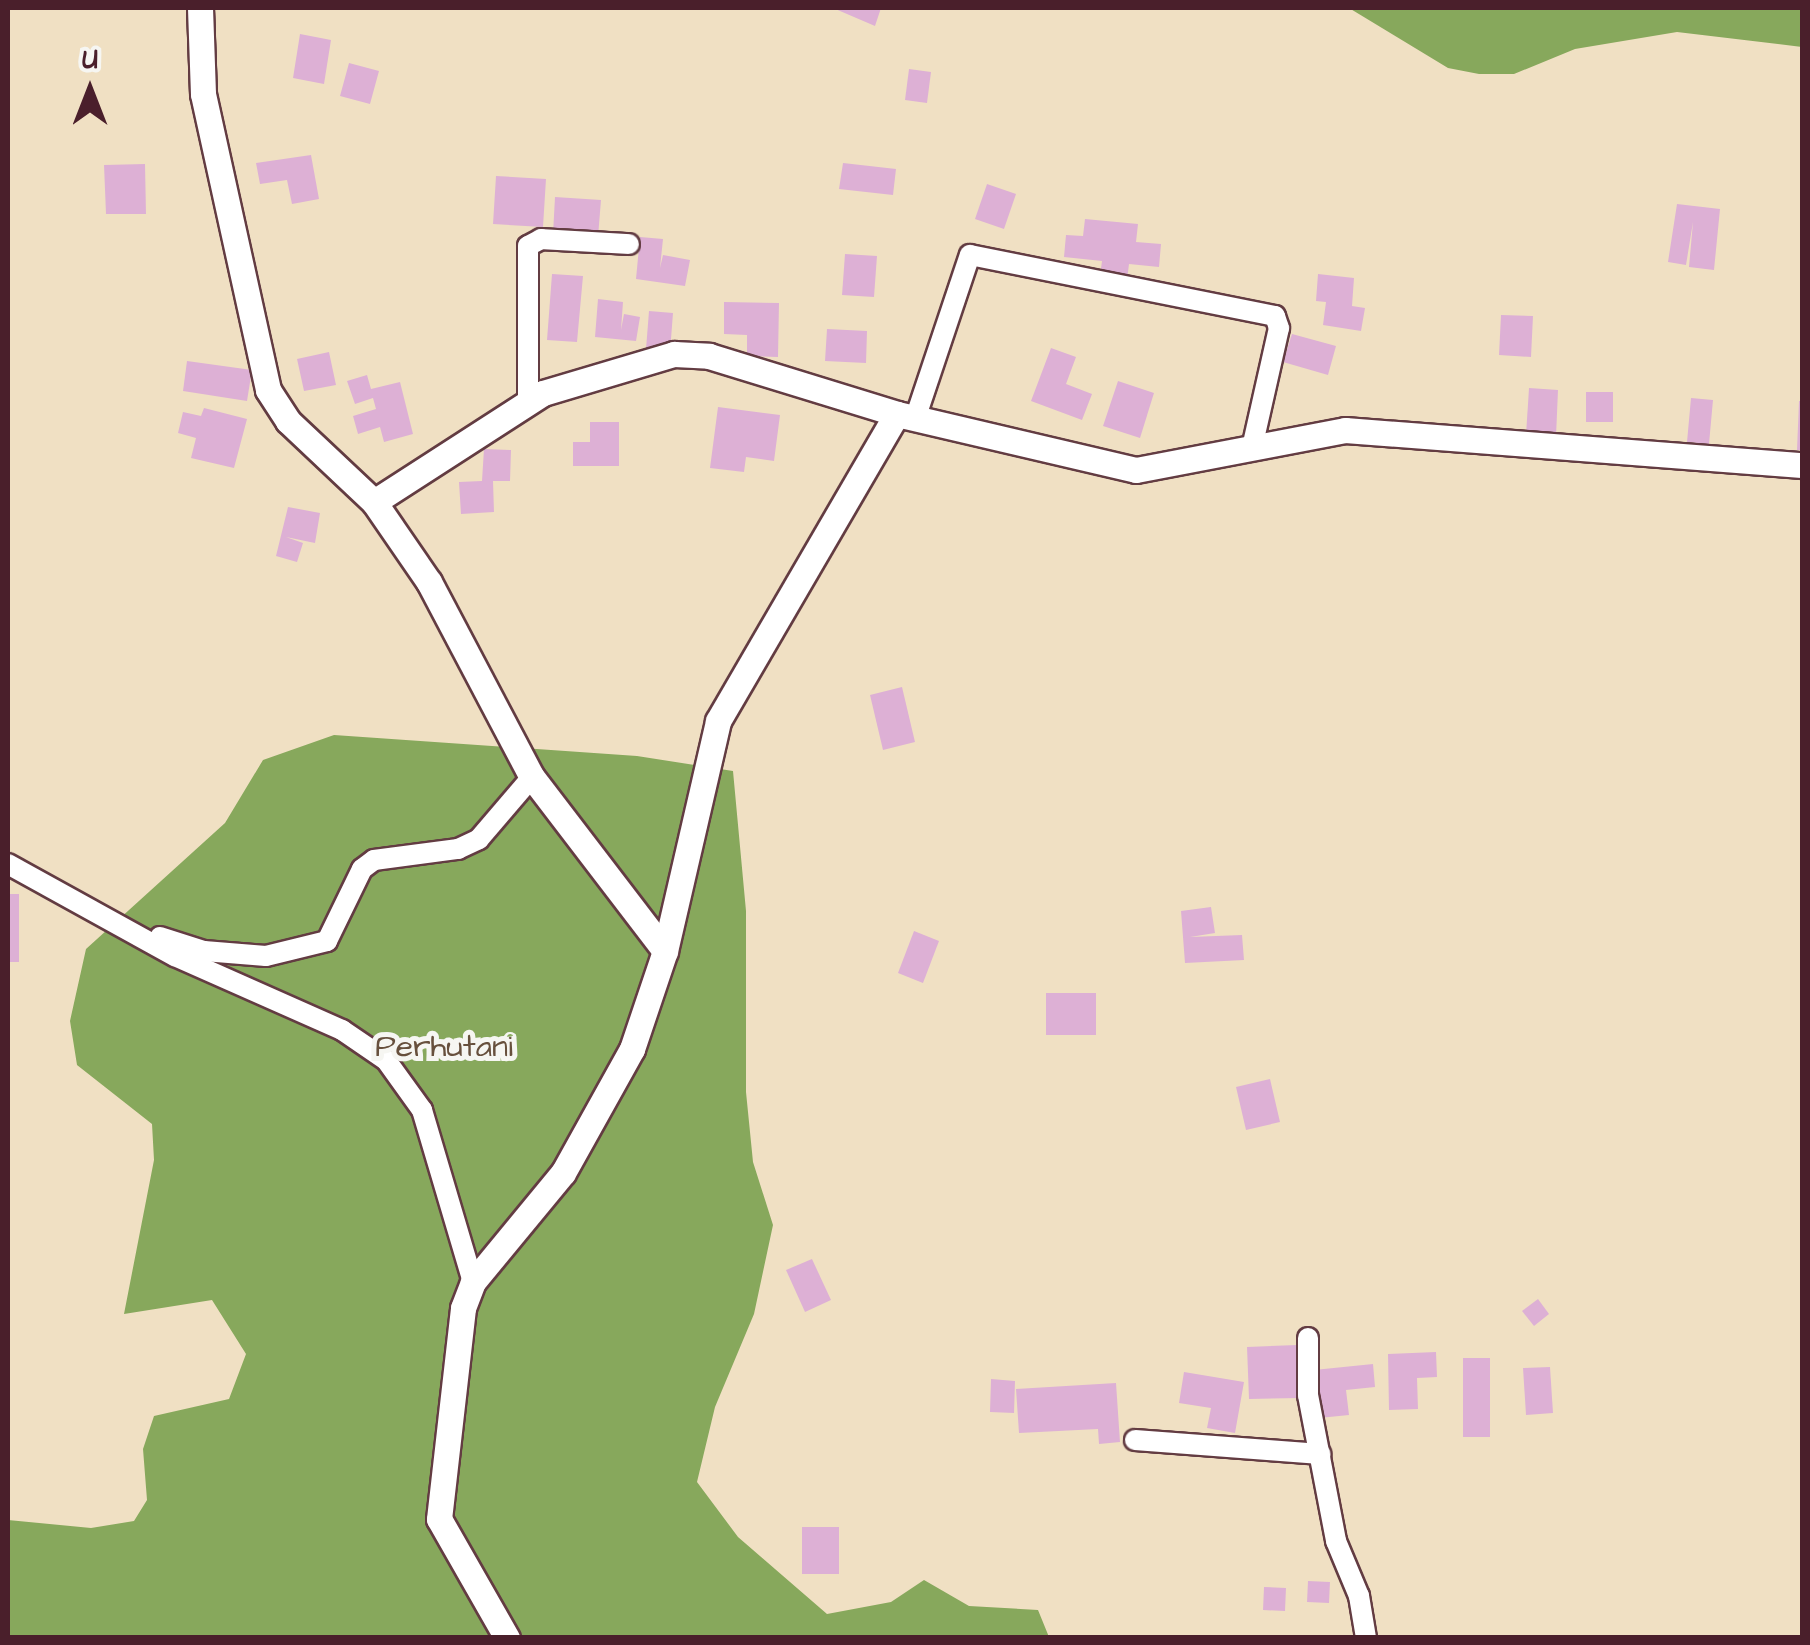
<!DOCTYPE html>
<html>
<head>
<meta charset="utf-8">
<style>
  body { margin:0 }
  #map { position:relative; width:1810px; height:1645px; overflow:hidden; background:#f0e0c3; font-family:"Architects Daughter",sans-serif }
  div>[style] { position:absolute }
  .forest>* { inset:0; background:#87a85c }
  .building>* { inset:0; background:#ddb0d5 }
  .roads { filter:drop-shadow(2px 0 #633c42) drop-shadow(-2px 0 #633c42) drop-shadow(0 2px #633c42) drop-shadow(0 -2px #633c42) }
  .minor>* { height:20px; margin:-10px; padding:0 10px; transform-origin:10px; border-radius:10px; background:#fff }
  .tertiary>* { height:25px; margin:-12.5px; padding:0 12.5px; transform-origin:12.5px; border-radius:12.5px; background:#fff }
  span { translate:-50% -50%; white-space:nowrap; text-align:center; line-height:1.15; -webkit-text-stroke:10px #f6f6f2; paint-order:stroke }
  .park-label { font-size:32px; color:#67503d }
  .frame { position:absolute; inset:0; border:10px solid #4a1f2b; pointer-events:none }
  .north { position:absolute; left:40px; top:40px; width:100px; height:100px; -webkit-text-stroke:8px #f6f6f2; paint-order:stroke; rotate:0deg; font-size:28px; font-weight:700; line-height:40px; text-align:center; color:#4a1f2b }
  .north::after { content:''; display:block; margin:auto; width:35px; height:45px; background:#4a1f2b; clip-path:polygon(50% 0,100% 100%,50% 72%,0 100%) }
</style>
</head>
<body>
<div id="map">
  <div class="forest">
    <i style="clip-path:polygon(1349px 8px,1802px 8px,1802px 47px,1677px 32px,1575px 49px,1514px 74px,1479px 74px,1448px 68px)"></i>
    <i style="clip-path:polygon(334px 735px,637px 756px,733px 771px,746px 911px,746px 1092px,753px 1162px,773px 1225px,754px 1314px,715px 1407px,697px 1482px,738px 1537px,827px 1614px,891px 1602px,924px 1580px,969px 1606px,1038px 1610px,1049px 1637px,8px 1638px,8px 1520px,91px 1528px,134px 1521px,147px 1500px,143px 1449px,154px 1416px,229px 1399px,246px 1354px,212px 1300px,124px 1314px,154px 1160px,152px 1124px,77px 1065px,70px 1021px,86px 949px,225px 823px,263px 760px)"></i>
  </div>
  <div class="building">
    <i style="clip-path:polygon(833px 8px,881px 8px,875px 26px)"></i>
    <i style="clip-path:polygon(300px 34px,331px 40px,324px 84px,293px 78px)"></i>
    <i style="clip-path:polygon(349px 63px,379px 71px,370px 104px,340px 96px)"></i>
    <i style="clip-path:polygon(909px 69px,931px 72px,927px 103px,905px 100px)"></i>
    <i style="clip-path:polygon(311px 155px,319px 199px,292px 204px,287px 180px,260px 184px,256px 163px)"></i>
    <i style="clip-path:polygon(843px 163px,896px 169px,893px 195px,839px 189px)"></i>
    <i style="clip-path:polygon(145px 164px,146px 214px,106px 214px,104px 165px)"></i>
    <i style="clip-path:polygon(496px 176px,546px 179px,543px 227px,493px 224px)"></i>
    <i style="clip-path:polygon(987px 184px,1016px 194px,1004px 229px,975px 219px)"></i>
    <i style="clip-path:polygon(555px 197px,601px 200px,598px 237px,553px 234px)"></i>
    <i style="clip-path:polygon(1677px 204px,1720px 209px,1714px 270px,1689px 267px,1693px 222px,1686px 265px,1668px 262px)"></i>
    <i style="clip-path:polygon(1085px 219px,1138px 224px,1136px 242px,1161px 244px,1159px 267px,1129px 264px,1127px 280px,1100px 276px,1102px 261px,1064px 257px,1066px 235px,1083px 236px)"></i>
    <i style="clip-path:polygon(640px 237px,663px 239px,660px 268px,663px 255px,690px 260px,685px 286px,636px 279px)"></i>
    <i style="clip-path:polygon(845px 254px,877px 256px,874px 297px,842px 295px)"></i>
    <i style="clip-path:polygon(552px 274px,583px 276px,577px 342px,547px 340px)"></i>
    <i style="clip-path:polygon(1318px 274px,1354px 278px,1352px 306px,1365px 308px,1361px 331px,1323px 325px,1326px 302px,1316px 301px)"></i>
    <i style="clip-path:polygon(598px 299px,623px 302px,621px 330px,624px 314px,640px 317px,636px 341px,595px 337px)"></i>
    <i style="clip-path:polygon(724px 302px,779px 303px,778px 357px,747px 356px,747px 335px,724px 334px)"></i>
    <i style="clip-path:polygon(649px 311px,673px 313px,670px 352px,646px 349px)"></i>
    <i style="clip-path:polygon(1501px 315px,1533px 316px,1531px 357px,1499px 355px)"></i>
    <i style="clip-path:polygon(827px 329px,867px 331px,866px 363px,825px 361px)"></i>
    <i style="clip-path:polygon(1292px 334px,1336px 346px,1328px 375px,1283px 362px)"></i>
    <i style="clip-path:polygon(1051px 348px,1076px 357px,1066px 384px,1092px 394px,1082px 420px,1031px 401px)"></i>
    <i style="clip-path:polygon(329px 352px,336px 385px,304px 391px,297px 359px)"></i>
    <i style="clip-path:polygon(187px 361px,252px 370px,247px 401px,183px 391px)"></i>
    <i style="clip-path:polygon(367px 375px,371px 389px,400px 382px,413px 434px,384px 442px,380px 427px,358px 434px,353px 416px,376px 409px,373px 398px,355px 404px,347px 381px)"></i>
    <i style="clip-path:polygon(1118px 381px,1154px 393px,1140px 438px,1103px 426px)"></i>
    <i style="clip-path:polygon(1529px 388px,1558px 390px,1556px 437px,1526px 435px)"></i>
    <i style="clip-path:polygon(1586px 392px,1613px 392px,1613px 422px,1586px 422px)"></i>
    <i style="clip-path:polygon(1691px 398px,1713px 400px,1709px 444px,1687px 442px)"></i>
    <i style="clip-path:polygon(1799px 401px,1802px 401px,1802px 450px,1797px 450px)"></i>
    <i style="clip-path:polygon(718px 407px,780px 415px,774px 461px,746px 457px,744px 472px,710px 468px)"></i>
    <i style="clip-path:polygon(204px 408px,247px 419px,234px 468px,191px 458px,196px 438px,178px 433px,183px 412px,201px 416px)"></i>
    <i style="clip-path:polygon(590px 422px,619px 422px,619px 466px,573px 466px,573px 442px,590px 442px)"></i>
    <i style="clip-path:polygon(484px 449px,511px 450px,510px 481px,493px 481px,494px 512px,461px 514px,459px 482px,482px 481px)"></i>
    <i style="clip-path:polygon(288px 507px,320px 513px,315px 543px,286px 537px,303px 543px,297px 562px,276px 556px)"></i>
    <i style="clip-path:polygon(902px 687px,915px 742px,883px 750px,870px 695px)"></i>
    <i style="clip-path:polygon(8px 894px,19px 894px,19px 962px,8px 962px)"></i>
    <i style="clip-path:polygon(1211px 907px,1215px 933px,1190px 937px,1242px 935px,1244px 960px,1185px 963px,1181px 911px)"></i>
    <i style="clip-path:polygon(914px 931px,939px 941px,923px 983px,898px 973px)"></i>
    <i style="clip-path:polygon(1046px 993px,1096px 993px,1096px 1035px,1046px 1035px)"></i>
    <i style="clip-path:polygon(1270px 1079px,1280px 1122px,1246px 1130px,1236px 1087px)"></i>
    <i style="clip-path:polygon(812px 1259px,831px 1300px,805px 1312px,786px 1270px)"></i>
    <i style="clip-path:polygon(1538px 1299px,1549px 1314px,1534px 1326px,1522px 1311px)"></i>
    <i style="clip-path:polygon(1297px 1345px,1300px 1398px,1249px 1399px,1247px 1347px)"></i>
    <i style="clip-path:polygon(1436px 1352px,1437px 1377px,1417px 1378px,1418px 1409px,1389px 1410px,1388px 1354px)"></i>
    <i style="clip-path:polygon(1463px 1358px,1490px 1358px,1490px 1437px,1463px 1437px)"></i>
    <i style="clip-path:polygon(1373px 1364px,1375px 1387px,1346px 1390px,1349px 1415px,1319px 1418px,1314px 1370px)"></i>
    <i style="clip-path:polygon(1550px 1367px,1553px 1413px,1526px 1415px,1523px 1368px)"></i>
    <i style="clip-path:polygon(1184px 1372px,1244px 1382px,1235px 1433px,1207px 1428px,1211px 1408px,1179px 1403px)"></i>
    <i style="clip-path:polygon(991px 1379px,1015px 1381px,1014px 1413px,990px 1412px)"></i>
    <i style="clip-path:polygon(1116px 1383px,1120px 1442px,1099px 1444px,1098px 1429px,1019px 1433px,1016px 1389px)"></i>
    <i style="clip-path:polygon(802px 1527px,839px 1527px,839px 1574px,802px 1574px)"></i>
    <i style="clip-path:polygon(1308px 1581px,1330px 1582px,1329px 1603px,1307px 1602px)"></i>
    <i style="clip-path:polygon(1264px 1587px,1286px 1588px,1285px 1611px,1263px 1610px)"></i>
  </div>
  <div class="roads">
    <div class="minor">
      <i style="left:528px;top:401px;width:155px;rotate:-90deg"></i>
      <i style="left:528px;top:246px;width:15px;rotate:-28deg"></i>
      <i style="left:541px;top:239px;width:88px;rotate:3.3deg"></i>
      <i style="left:915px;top:419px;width:173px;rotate:-71.5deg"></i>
      <i style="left:970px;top:255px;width:311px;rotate:11.3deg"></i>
      <i style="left:1275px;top:316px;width:13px;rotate:72deg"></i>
      <i style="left:1279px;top:328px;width:118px;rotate:102.7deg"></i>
      <i style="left:8px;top:864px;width:191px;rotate:28.9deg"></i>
      <i style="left:175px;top:956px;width:183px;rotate:23.9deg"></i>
      <i style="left:342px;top:1030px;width:53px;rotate:34.3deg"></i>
      <i style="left:386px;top:1060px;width:62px;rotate:54.2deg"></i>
      <i style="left:422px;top:1110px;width:179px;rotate:73.5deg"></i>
      <i style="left:160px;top:937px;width:46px;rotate:17.7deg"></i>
      <i style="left:204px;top:951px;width:62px;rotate:4.6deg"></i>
      <i style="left:266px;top:956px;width:63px;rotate:-13.8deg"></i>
      <i style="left:327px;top:941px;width:80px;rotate:-64.1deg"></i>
      <i style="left:362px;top:869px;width:15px;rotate:-37deg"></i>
      <i style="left:374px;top:860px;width:85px;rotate:-7.5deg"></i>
      <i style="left:458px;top:849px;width:23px;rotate:-25deg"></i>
      <i style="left:479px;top:839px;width:82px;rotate:-49.5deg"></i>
      <i style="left:1308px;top:1338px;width:57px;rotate:90deg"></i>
      <i style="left:1308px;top:1395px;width:149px;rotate:79.1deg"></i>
      <i style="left:1336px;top:1541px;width:60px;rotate:67.3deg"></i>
      <i style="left:1359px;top:1596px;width:43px;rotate:80.5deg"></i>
      <i style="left:1135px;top:1440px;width:186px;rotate:4.3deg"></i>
    </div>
    <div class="tertiary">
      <i style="left:200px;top:8px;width:86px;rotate:88deg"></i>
      <i style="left:203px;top:94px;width:303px;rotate:77.6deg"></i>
      <i style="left:268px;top:390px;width:37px;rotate:57deg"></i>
      <i style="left:288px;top:421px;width:118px;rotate:43.3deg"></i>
      <i style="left:374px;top:502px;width:201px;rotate:-32.8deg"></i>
      <i style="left:543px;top:393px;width:137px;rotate:-16.6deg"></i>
      <i style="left:674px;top:354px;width:35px;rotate:3deg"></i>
      <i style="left:709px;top:356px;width:197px;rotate:17.1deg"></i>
      <i style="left:897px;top:414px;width:245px;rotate:13.2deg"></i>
      <i style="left:1136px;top:470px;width:213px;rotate:-10.8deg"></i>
      <i style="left:1345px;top:430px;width:458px;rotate:4.4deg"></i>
      <i style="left:374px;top:502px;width:97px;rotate:55.5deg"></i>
      <i style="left:429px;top:582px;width:221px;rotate:62.2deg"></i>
      <i style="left:532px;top:777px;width:219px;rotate:52.6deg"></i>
      <i style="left:507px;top:1638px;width:137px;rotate:-119.7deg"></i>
      <i style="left:439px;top:1519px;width:212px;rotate:-83.5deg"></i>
      <i style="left:463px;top:1308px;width:28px;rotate:-69deg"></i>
      <i style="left:473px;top:1282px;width:141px;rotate:-50.5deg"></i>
      <i style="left:563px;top:1173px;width:142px;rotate:-60.9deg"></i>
      <i style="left:632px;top:1049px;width:103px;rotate:-71.4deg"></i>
      <i style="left:665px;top:951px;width:236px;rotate:-77deg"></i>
      <i style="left:718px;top:721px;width:355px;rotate:-59.8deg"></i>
    </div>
  </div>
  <div class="park-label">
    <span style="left:444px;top:1047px">Perhutani</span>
  </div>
  <div class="frame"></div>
  <div class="north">U</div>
</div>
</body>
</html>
